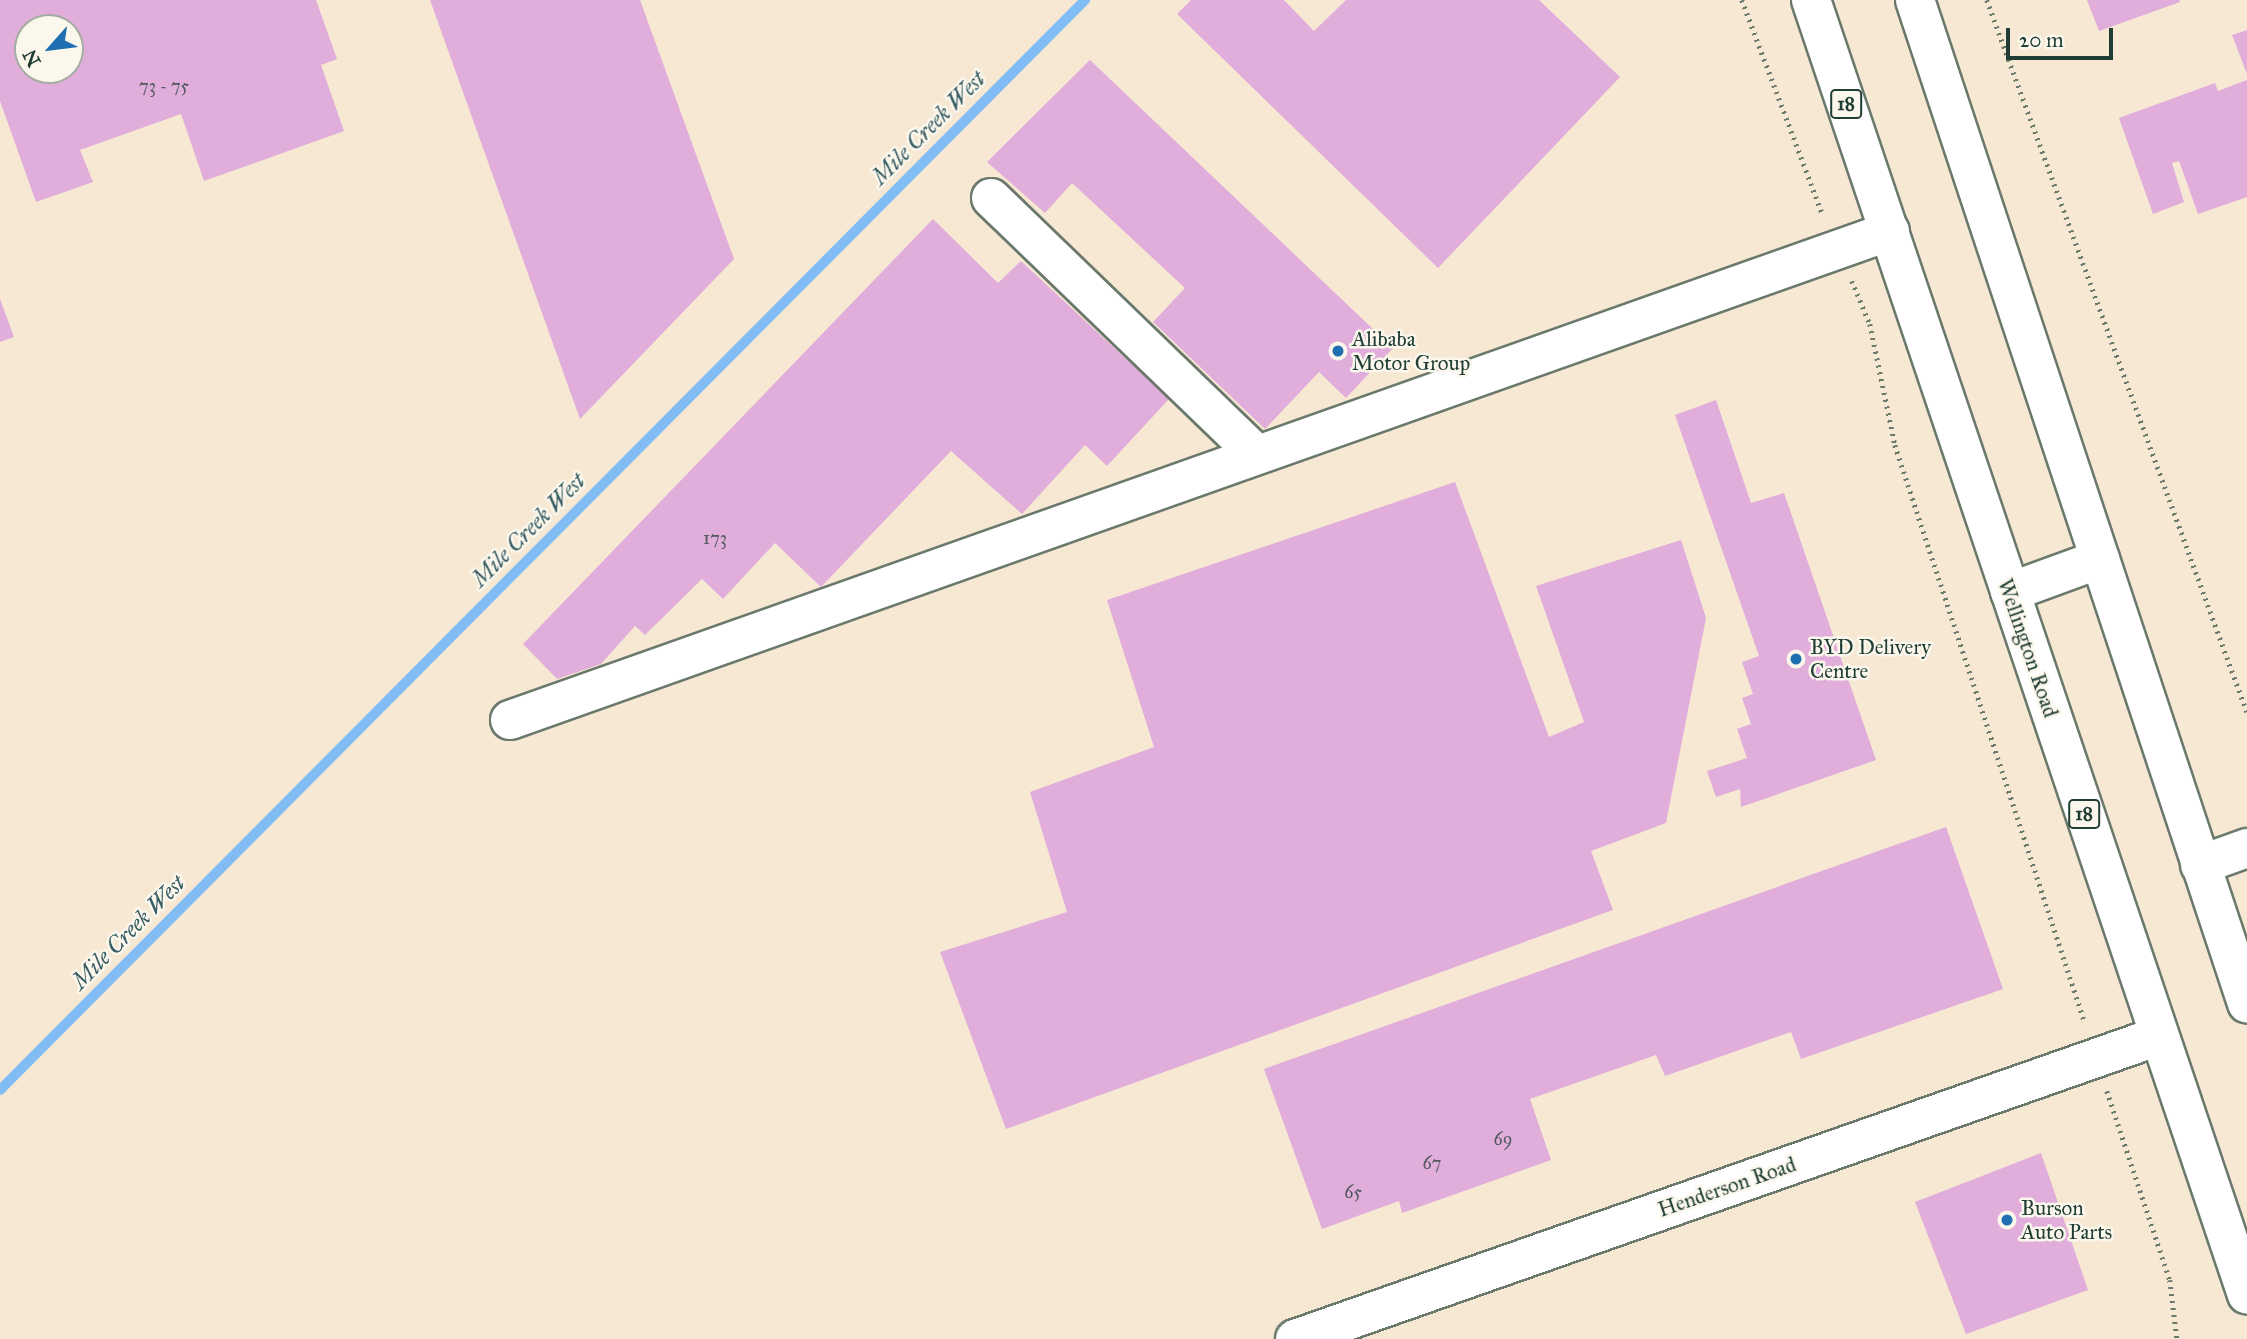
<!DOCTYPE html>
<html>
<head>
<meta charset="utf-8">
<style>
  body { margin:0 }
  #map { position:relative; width:2247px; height:1339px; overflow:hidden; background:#f6e8d3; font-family:"IM FELL Great Primer",serif }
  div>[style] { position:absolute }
  .stream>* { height:10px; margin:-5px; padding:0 5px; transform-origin:5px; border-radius:5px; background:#81bdf4 }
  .building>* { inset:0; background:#e1addb }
  .path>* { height:4.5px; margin-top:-2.25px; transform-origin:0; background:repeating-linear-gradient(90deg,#6a796c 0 2px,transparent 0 7px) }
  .roads { filter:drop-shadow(2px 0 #6a796c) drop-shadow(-2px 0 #6a796c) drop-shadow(0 2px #6a796c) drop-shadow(0 -2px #6a796c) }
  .minor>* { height:38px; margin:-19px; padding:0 19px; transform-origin:19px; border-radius:19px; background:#fff }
  .highway>* { height:38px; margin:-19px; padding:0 19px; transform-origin:19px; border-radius:19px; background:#fff }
  .dots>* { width:19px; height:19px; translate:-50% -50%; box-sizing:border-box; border:4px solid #fbf7ec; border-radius:50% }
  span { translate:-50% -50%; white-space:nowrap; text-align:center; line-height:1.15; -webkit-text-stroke:5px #fbf7ec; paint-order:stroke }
  .number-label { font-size:18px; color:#50595e }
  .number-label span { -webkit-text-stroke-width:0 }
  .shield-label span { padding:2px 5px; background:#fbf7ec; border:2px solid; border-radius:5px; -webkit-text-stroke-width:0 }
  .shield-label { font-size:19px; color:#1f3d34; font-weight:700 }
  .poi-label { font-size:21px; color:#1f3d34 }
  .left { translate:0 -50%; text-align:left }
  .street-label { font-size:21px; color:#1f3d34 }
  .water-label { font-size:23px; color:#385d64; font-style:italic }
  .north { position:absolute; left:14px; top:14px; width:70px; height:70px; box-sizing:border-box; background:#fbf7ec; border:2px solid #a3ada2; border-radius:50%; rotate:242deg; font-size:19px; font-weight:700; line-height:28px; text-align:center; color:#1f3d34 }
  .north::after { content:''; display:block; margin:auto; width:24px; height:32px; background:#1f6fb2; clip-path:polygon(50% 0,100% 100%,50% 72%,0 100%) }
  .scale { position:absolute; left:2006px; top:28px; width:107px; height:32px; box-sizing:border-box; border:4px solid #1f3d34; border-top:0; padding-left:9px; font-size:21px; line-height:24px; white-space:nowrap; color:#1f3d34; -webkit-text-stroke:5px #fbf7ec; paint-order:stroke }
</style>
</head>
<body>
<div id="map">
  <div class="stream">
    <i style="left:0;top:1090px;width:1538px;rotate:-45.13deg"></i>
  </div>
  <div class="building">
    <i style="clip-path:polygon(evenodd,0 0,316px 0,337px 59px,321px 65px,344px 131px,204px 181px,181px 114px,80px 150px,93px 182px,36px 202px,0 101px,0 0,28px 28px,70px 28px,70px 70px,28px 70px,28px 28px)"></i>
    <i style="clip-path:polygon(430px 0,640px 0,734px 259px,580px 419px)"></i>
    <i style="clip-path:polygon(1191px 0,1284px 0,1314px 31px,1346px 0,1539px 0,1620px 77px,1438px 268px,1177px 14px)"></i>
    <i style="clip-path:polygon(2087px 0,2179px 0,2180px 2px,2099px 31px)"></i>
    <i style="clip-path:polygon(2247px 30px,2247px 74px,2232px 35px)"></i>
    <i style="clip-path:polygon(1090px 60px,1393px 348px,1346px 398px,1319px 372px,1265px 429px,1153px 322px,1185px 288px,1072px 183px,1045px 213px,987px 162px)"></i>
    <i style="clip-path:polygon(2247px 80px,2247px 197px,2198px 214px,2179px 161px,2172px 163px,2184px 202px,2153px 214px,2119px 118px,2215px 83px,2218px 91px)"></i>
    <i style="clip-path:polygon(933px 219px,998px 283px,1021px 261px,1169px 399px,1107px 466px,1085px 445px,1022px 514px,951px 451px,821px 587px,775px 543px,723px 599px,702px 579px,645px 635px,635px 626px,601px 664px,557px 679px,523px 644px)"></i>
    <i style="clip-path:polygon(0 299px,14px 337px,0 342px)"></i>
    <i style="clip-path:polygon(1716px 400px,1751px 503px,1784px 493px,1876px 760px,1741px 807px,1740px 789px,1716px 797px,1707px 771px,1747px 758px,1737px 729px,1751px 724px,1742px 698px,1753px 694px,1742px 662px,1759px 656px,1675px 415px)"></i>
    <i style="clip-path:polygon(1455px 482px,1549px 737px,1584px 722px,1536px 586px,1681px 540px,1706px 618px,1666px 823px,1591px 851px,1613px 910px,1006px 1129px,940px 952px,1067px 912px,1030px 792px,1154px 747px,1107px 600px)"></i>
    <i style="clip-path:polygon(1946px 827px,2003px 989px,1801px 1059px,1791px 1032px,1665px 1076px,1656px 1055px,1530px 1099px,1551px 1160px,1402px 1213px,1399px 1201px,1322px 1229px,1264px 1069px)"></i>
    <i style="clip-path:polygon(2041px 1153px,2088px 1290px,1966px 1334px,1915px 1202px)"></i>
  </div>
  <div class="path">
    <i style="left:1742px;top:0;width:230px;rotate:69.4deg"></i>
    <i style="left:1987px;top:0;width:758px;rotate:69.94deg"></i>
    <i style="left:1852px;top:281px;width:47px;rotate:67.3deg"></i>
    <i style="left:1870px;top:324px;width:124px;rotate:78.3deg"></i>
    <i style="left:1895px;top:445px;width:608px;rotate:71.8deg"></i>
    <i style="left:2107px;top:1091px;width:199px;rotate:71.6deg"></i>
    <i style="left:2170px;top:1280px;width:59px;rotate:83.2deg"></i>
  </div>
  <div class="roads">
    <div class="minor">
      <i style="left:991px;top:198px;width:366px;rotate:44deg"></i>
      <i style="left:510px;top:720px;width:1464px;rotate:-19.51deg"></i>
      <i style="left:2200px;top:865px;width:50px;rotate:-19.9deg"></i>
      <i style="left:1295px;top:1339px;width:916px;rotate:-19.33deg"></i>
    </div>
    <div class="highway">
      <i style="left:1811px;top:0;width:1366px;rotate:71.39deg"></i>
      <i style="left:1915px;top:0;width:1057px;rotate:71.69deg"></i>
      <i style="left:2010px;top:592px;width:96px;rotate:-20.1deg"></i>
    </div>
  </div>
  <div class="dots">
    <i style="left:1338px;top:351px;background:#1f6fb2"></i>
    <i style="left:1796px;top:659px;background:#1f6fb2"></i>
    <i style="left:2007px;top:1220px;background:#1f6fb2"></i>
  </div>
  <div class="number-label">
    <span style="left:164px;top:86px">73 - 75</span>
    <span style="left:715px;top:538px">173</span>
    <span style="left:1503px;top:1139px">69</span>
    <span style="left:1432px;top:1163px">67</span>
    <span style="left:1353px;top:1192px">65</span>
  </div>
  <div class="shield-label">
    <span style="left:1846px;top:104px">18</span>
    <span style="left:2084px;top:814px">18</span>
  </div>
  <div class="poi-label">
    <span class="left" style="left:1352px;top:351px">Alibaba<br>Motor Group</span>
    <span class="left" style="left:1810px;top:659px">BYD Delivery<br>Centre</span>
    <span class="left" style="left:2021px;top:1220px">Burson<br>Auto Parts</span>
  </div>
  <div class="street-label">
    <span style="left:2028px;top:648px;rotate:71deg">Wellington Road</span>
    <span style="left:1727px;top:1187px;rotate:-19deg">Henderson Road</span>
  </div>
  <div class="water-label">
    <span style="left:928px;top:128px;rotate:-45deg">Mile Creek West</span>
    <span style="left:528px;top:530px;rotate:-45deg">Mile Creek West</span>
    <span style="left:128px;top:932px;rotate:-45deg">Mile Creek West</span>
  </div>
  <div class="north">N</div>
  <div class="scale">20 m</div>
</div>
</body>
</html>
